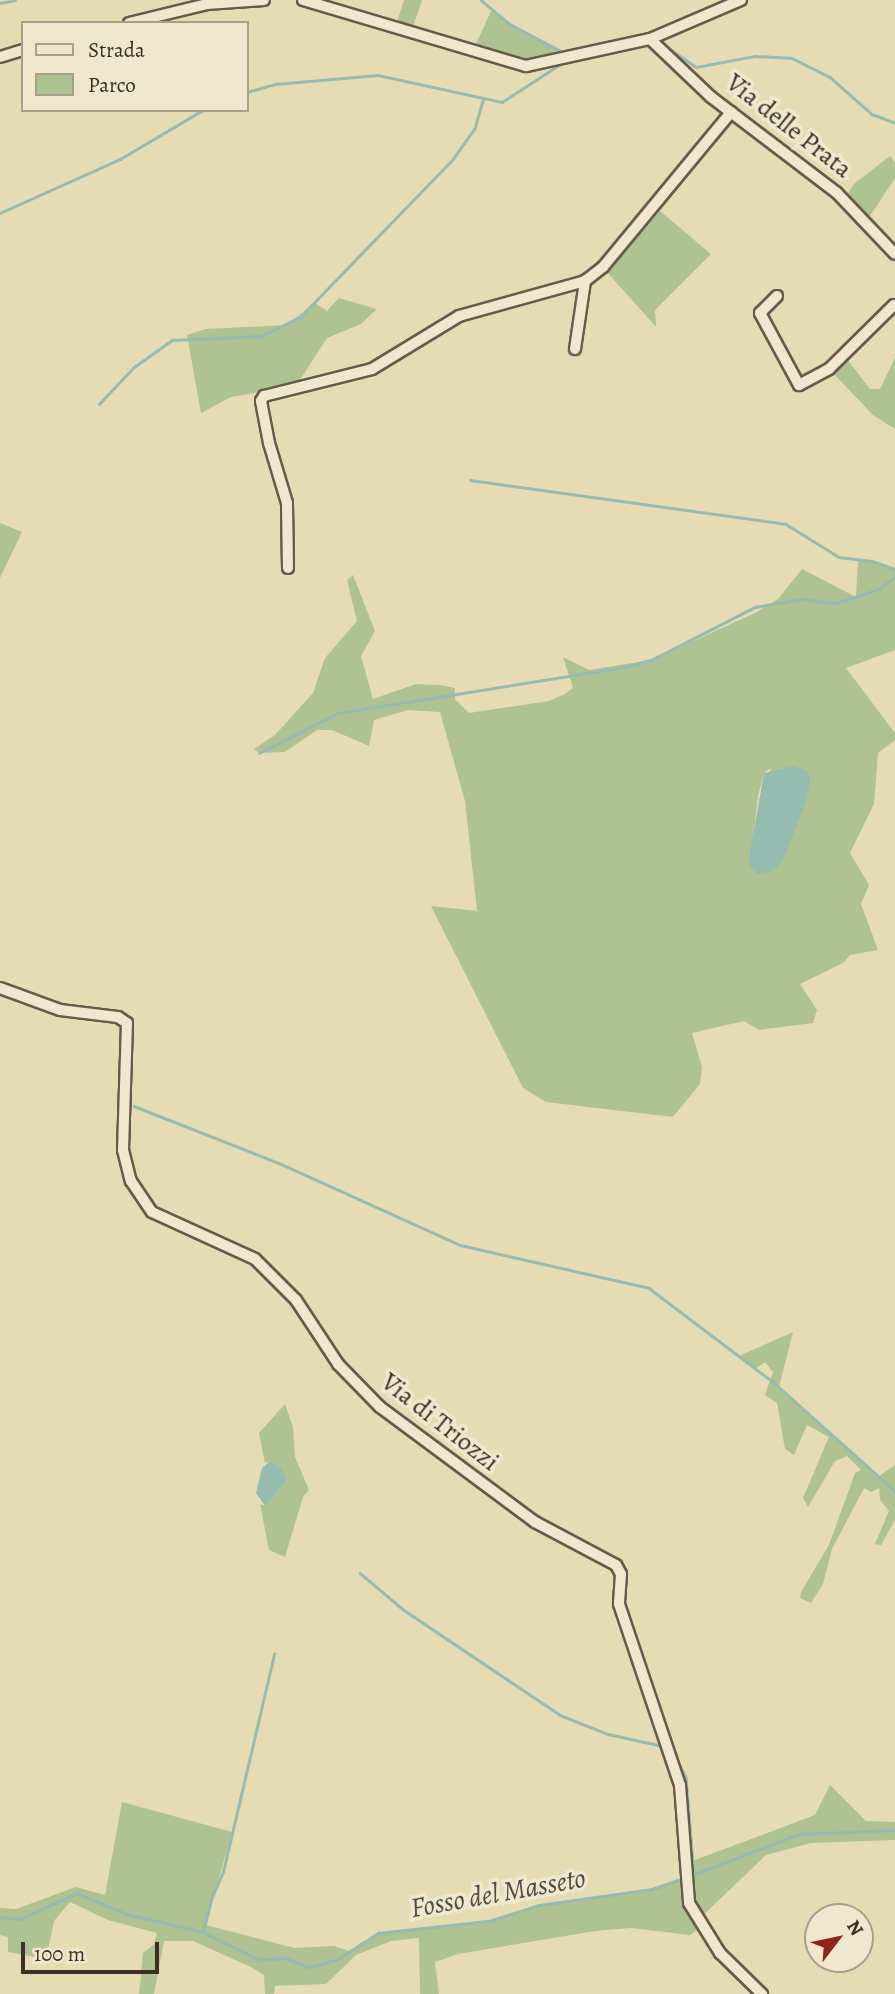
<!DOCTYPE html>
<html>
<head>
<meta charset="utf-8">
<style>
  body { margin:0 }
  #map { position:relative; width:895px; height:1994px; overflow:hidden; background:#e6dcb4; font-family:Alegreya,serif }
  div>[style] { position:absolute }
  .green>* { inset:0; background:#aec292 }
  .water>* { inset:0; background:#96bbb1 }
  .stream>* { height:2.5px; margin:-1.25px; padding:0 1.25px; transform-origin:1.25px; border-radius:1.25px; background:#96bbb1 }
  .roads { filter:drop-shadow(2px 0 #685a4a) drop-shadow(-2px 0 #685a4a) drop-shadow(0 2px #685a4a) drop-shadow(0 -2px #685a4a) }
  .street>* { height:10px; margin:-5px; padding:0 5px; transform-origin:5px; border-radius:5px; background:#efe8ce }
  span { translate:-50% -50%; white-space:nowrap; text-align:center; line-height:1.15; -webkit-text-stroke:7px #efe8ce; paint-order:stroke }
  .street-label { font-size:26px; color:#3e2e26 }
  .water-label { font-size:28px; color:#504a42; font-style:italic }
  .legend { position:absolute; left:21px; top:21px; width:228px; height:91px; box-sizing:border-box; background:#efe8ce; border:2px solid #a89e8b; margin:0; padding:9px 12px; list-style:none; font-size:21px; color:#3e2e26 }
  .legend li { display:flex; align-items:center; gap:14px; height:35px }
  .legend b { width:35px; border:2px solid #a89e8b }
  .north { position:absolute; left:804px; top:1903px; width:70px; height:70px; box-sizing:border-box; background:#efe8ce; border:2px solid #a89e8b; border-radius:50%; rotate:58deg; font-size:19px; font-weight:700; line-height:28px; text-align:center; color:#3e2e26 }
  .north::after { content:''; display:block; margin:auto; width:24px; height:32px; background:#8f2418; clip-path:polygon(50% 0,100% 100%,50% 72%,0 100%) }
  .scale { position:absolute; left:21px; top:1942px; width:138px; height:32px; box-sizing:border-box; border:4px solid #3e2e26; border-top:0; padding-left:9px; font-size:21px; line-height:24px; white-space:nowrap; color:#3e2e26; -webkit-text-stroke:5px #efe8ce; paint-order:stroke }
</style>
</head>
<body>
<div id="map">
  <div class="green">
    <i style="clip-path:polygon(404px 0,422px 0,411px 33px,395px 28px)"></i>
    <i style="clip-path:polygon(491px 11px,518px 29px,563px 54px,526px 66px,472px 53px)"></i>
    <i style="clip-path:polygon(890px 156px,895px 163px,895px 178px,866px 222px,844px 199px,854px 184px)"></i>
    <i style="clip-path:polygon(660px 211px,711px 254px,655px 310px,656px 327px,607px 272px)"></i>
    <i style="clip-path:polygon(339px 298px,377px 309px,361px 324px,327px 338px,296px 386px,231px 397px,201px 413px,187px 335px,206px 329px,287px 325px,315px 303px,327px 311px)"></i>
    <i style="clip-path:polygon(844px 355px,870px 389px,880px 389px,895px 358px,895px 429px,873px 415px,829px 369px)"></i>
    <i style="clip-path:polygon(0 523px,22px 532px,0 578px)"></i>
    <i style="clip-path:polygon(evenodd,858px 559px,895px 569px,895px 650px,846px 668px,895px 733px,895px 740px,878px 753px,874px 804px,850px 853px,869px 885px,861px 904px,878px 950px,850px 955px,843px 963px,800px 984px,817px 1010px,813px 1023px,759px 1030px,744px 1021px,692px 1033px,702px 1067px,700px 1084px,673px 1117px,546px 1102px,523px 1088px,431px 906px,477px 911px,465px 801px,440px 712px,408px 710px,374px 720px,369px 746px,332px 730px,317px 730px,285px 752px,259px 753px,254px 749px,275px 735px,313px 693px,325px 658px,357px 621px,347px 580px,353px 575px,375px 631px,361px 656px,373px 699px,416px 684px,440px 685px,455px 688px,455px 699px,469px 713px,549px 701px,565px 694px,573px 688px,563px 657px,589px 670px,651px 660px,755px 613px,778px 599px,802px 569px,856px 597px,858px 559px,771px 768px,750px 865px,758px 796px,764px 773px,771px 768px)"></i>
    <i style="clip-path:polygon(793px 1332px,779px 1387px,878px 1477px,895px 1465px,895px 1520px,881px 1545px,875px 1544px,889px 1511px,880px 1500px,879px 1488px,871px 1492px,864px 1488px,832px 1549px,823px 1584px,811px 1603px,800px 1598px,801px 1592px,829px 1545px,855px 1473px,861px 1470px,847px 1456px,835px 1461px,808px 1507px,803px 1498px,829px 1437px,807px 1425px,794px 1455px,785px 1449px,777px 1403px,765px 1395px,773px 1372px,765px 1362px,755px 1369px,739px 1356px)"></i>
    <i style="clip-path:polygon(285px 1404px,293px 1427px,295px 1457px,309px 1490px,303px 1497px,285px 1557px,269px 1550px,260px 1504px,265px 1506px,270px 1461px,265px 1463px,259px 1433px)"></i>
    <i style="clip-path:polygon(830px 1785px,866px 1821px,895px 1822px,895px 1840px,811px 1843px,766px 1855px,698px 1920px,701px 1927px,690px 1935px,630px 1928px,595px 1931px,458px 1954px,435px 1962px,439px 1994px,420px 1994px,419px 1938px,391px 1941px,356px 1955px,326px 1984px,275px 1986px,274px 1994px,265px 1994px,264px 1975px,253px 1968px,193px 1941px,164px 1941px,154px 1994px,139px 1994px,143px 1953px,154px 1944px,157px 1933px,108px 1920px,70px 1902px,54px 1921px,46px 1959px,8px 1952px,8px 1937px,0 1935px,0 1908px,16px 1909px,76px 1887px,105px 1895px,122px 1802px,232px 1832px,206px 1925px,294px 1948px,334px 1946px,349px 1951px,378px 1933px,489px 1921px,539px 1905px,652px 1889px,683px 1879px,687px 1863px,815px 1815px)"></i>
  </div>
  <div class="water">
    <i style="clip-path:polygon(794px 766px,807px 771px,810px 779px,806px 802px,782px 862px,774px 871px,757px 874px,750px 866px,750px 853px,764px 773px)"></i>
    <i style="clip-path:polygon(270px 1461px,280px 1467px,287px 1479px,265px 1506px,256px 1493px,262px 1468px)"></i>
  </div>
  <div class="stream">
    <i style="left:481px;top:0;width:35px;rotate:40deg"></i>
    <i style="left:508px;top:23px;width:58px;rotate:27.9deg"></i>
    <i style="left:559px;top:50px;width:5px;rotate:79deg"></i>
    <i style="left:0;top:3px;width:15px;rotate:-11deg"></i>
    <i style="left:660px;top:42px;width:44px;rotate:34.8deg"></i>
    <i style="left:696px;top:67px;width:60px;rotate:-10.6deg"></i>
    <i style="left:755px;top:56px;width:37px;rotate:3deg"></i>
    <i style="left:792px;top:58px;width:42px;rotate:26.6deg"></i>
    <i style="left:830px;top:77px;width:56px;rotate:41.4deg"></i>
    <i style="left:872px;top:114px;width:25px;rotate:21deg"></i>
    <i style="left:247px;top:92px;width:29px;rotate:-16deg"></i>
    <i style="left:275px;top:84px;width:103px;rotate:-5deg"></i>
    <i style="left:378px;top:75px;width:127px;rotate:12.3deg"></i>
    <i style="left:502px;top:102px;width:72px;rotate:-33deg"></i>
    <i style="left:0;top:213px;width:132px;rotate:-24.2deg"></i>
    <i style="left:120px;top:159px;width:96px;rotate:-30.6deg"></i>
    <i style="left:99px;top:404px;width:51px;rotate:-46.6deg"></i>
    <i style="left:134px;top:367px;width:47px;rotate:-35.4deg"></i>
    <i style="left:172px;top:340px;width:90px;rotate:-2.5deg"></i>
    <i style="left:262px;top:336px;width:42px;rotate:-26.6deg"></i>
    <i style="left:300px;top:317px;width:220px;rotate:-45.9deg"></i>
    <i style="left:453px;top:159px;width:39px;rotate:-55deg"></i>
    <i style="left:475px;top:127px;width:29px;rotate:-74deg"></i>
    <i style="left:470px;top:480px;width:319px;rotate:7.9deg"></i>
    <i style="left:786px;top:524px;width:62px;rotate:31.9deg"></i>
    <i style="left:839px;top:557px;width:33px;rotate:7deg"></i>
    <i style="left:872px;top:561px;width:24px;rotate:19deg"></i>
    <i style="left:259px;top:753px;width:89px;rotate:-26.9deg"></i>
    <i style="left:338px;top:713px;width:290px;rotate:-9.1deg"></i>
    <i style="left:624px;top:667px;width:28px;rotate:-15deg"></i>
    <i style="left:651px;top:660px;width:117px;rotate:-27deg"></i>
    <i style="left:755px;top:607px;width:48px;rotate:-9.7deg"></i>
    <i style="left:802px;top:599px;width:34px;rotate:7deg"></i>
    <i style="left:836px;top:603px;width:45px;rotate:-18deg"></i>
    <i style="left:879px;top:589px;width:20px;rotate:-37deg"></i>
    <i style="left:134px;top:1106px;width:158px;rotate:21.5deg"></i>
    <i style="left:281px;top:1164px;width:196px;rotate:24.3deg"></i>
    <i style="left:460px;top:1245px;width:194px;rotate:12.8deg"></i>
    <i style="left:649px;top:1288px;width:154px;rotate:37.1deg"></i>
    <i style="left:772px;top:1381px;width:165px;rotate:41.8deg"></i>
    <i style="left:360px;top:1573px;width:57px;rotate:40.1deg"></i>
    <i style="left:404px;top:1610px;width:188px;rotate:33.9deg"></i>
    <i style="left:560px;top:1715px;width:52px;rotate:21.6deg"></i>
    <i style="left:608px;top:1734px;width:56px;rotate:12.3deg"></i>
    <i style="left:672px;top:1750px;width:31px;rotate:63deg"></i>
    <i style="left:686px;top:1778px;width:97px;rotate:85.3deg"></i>
    <i style="left:690px;top:1876px;width:117px;rotate:-21.1deg"></i>
    <i style="left:799px;top:1834px;width:96px;rotate:-2.4deg"></i>
    <i style="left:0;top:1917px;width:20px;rotate:6deg"></i>
    <i style="left:20px;top:1919px;width:63px;rotate:-24.5deg"></i>
    <i style="left:77px;top:1893px;width:54px;rotate:22.8deg"></i>
    <i style="left:127px;top:1914px;width:78px;rotate:13.3deg"></i>
    <i style="left:203px;top:1932px;width:64px;rotate:26.2deg"></i>
    <i style="left:260px;top:1960px;width:25px;rotate:-5deg"></i>
    <i style="left:285px;top:1958px;width:26px;rotate:21deg"></i>
    <i style="left:309px;top:1967px;width:30px;rotate:-15deg"></i>
    <i style="left:338px;top:1959px;width:48px;rotate:-33deg"></i>
    <i style="left:378px;top:1933px;width:112px;rotate:-6.2deg"></i>
    <i style="left:489px;top:1921px;width:52px;rotate:-17.7deg"></i>
    <i style="left:539px;top:1905px;width:114px;rotate:-8.1deg"></i>
    <i style="left:652px;top:1889px;width:34px;rotate:-19deg"></i>
    <i style="left:203px;top:1932px;width:34px;rotate:-76deg"></i>
    <i style="left:211px;top:1899px;width:30px;rotate:-66deg"></i>
    <i style="left:223px;top:1872px;width:224px;rotate:-76.8deg"></i>
  </div>
  <div class="roads">
    <div class="street">
      <i style="left:303px;top:0;width:233px;rotate:16.5deg"></i>
      <i style="left:526px;top:66px;width:127px;rotate:-12.3deg"></i>
      <i style="left:650px;top:39px;width:99px;rotate:-23.2deg"></i>
      <i style="left:129px;top:23px;width:80px;rotate:-13.7deg"></i>
      <i style="left:207px;top:4px;width:57px;rotate:-4deg"></i>
      <i style="left:650px;top:39px;width:84px;rotate:43.6deg"></i>
      <i style="left:711px;top:97px;width:158px;rotate:37.3deg"></i>
      <i style="left:837px;top:193px;width:84px;rotate:46.4deg"></i>
      <i style="left:0;top:57px;width:24px;rotate:-17deg"></i>
      <i style="left:777px;top:296px;width:24px;rotate:135deg"></i>
      <i style="left:760px;top:313px;width:82px;rotate:61.6deg"></i>
      <i style="left:799px;top:385px;width:34px;rotate:-28deg"></i>
      <i style="left:829px;top:369px;width:91px;rotate:-44.6deg"></i>
      <i style="left:575px;top:349px;width:69px;rotate:-81.6deg"></i>
      <i style="left:288px;top:568px;width:65px;rotate:-90.9deg"></i>
      <i style="left:287px;top:503px;width:63px;rotate:-106.7deg"></i>
      <i style="left:269px;top:443px;width:43px;rotate:-100.8deg"></i>
      <i style="left:261px;top:401px;width:6px;rotate:-59deg"></i>
      <i style="left:264px;top:396px;width:111px;rotate:-14deg"></i>
      <i style="left:372px;top:369px;width:102px;rotate:-31.3deg"></i>
      <i style="left:459px;top:316px;width:131px;rotate:-15.5deg"></i>
      <i style="left:585px;top:281px;width:23px;rotate:-38deg"></i>
      <i style="left:603px;top:267px;width:201px;rotate:-50.4deg"></i>
      <i style="left:0;top:988px;width:64px;rotate:20.1deg"></i>
      <i style="left:60px;top:1010px;width:58px;rotate:6.9deg"></i>
      <i style="left:118px;top:1017px;width:11px;rotate:34deg"></i>
      <i style="left:127px;top:1023px;width:127px;rotate:91.8deg"></i>
      <i style="left:123px;top:1150px;width:32px;rotate:76deg"></i>
      <i style="left:131px;top:1181px;width:37px;rotate:56deg"></i>
      <i style="left:152px;top:1212px;width:113px;rotate:24.5deg"></i>
      <i style="left:255px;top:1259px;width:58px;rotate:45deg"></i>
      <i style="left:296px;top:1300px;width:77px;rotate:56.7deg"></i>
      <i style="left:338px;top:1364px;width:60px;rotate:45.7deg"></i>
      <i style="left:380px;top:1407px;width:193px;rotate:36.6deg"></i>
      <i style="left:535px;top:1522px;width:92px;rotate:28deg"></i>
      <i style="left:616px;top:1565px;width:10px;rotate:61deg"></i>
      <i style="left:621px;top:1574px;width:30px;rotate:94deg"></i>
      <i style="left:619px;top:1604px;width:191px;rotate:71.4deg"></i>
      <i style="left:680px;top:1785px;width:118px;rotate:85.6deg"></i>
      <i style="left:689px;top:1903px;width:59px;rotate:58.2deg"></i>
      <i style="left:720px;top:1953px;width:59px;rotate:44.3deg"></i>
    </div>
  </div>
  <div class="street-label">
    <span style="left:789px;top:126px;rotate:38deg">Via delle Prata</span>
    <span style="left:440px;top:1422px;rotate:38deg">Via di Triozzi</span>
  </div>
  <div class="water-label">
    <span style="left:498px;top:1893px;rotate:-10deg">Fosso del Masseto</span>
  </div>
  <ul class="legend">
  <li><b style="height:9px;background:#efe8ce"></b>Strada</li>
  <li><b style="height:19px;background:#aec292"></b>Parco</li>
  </ul>
  <div class="north">N</div>
  <div class="scale">100 m</div>
</div>
</body>
</html>
